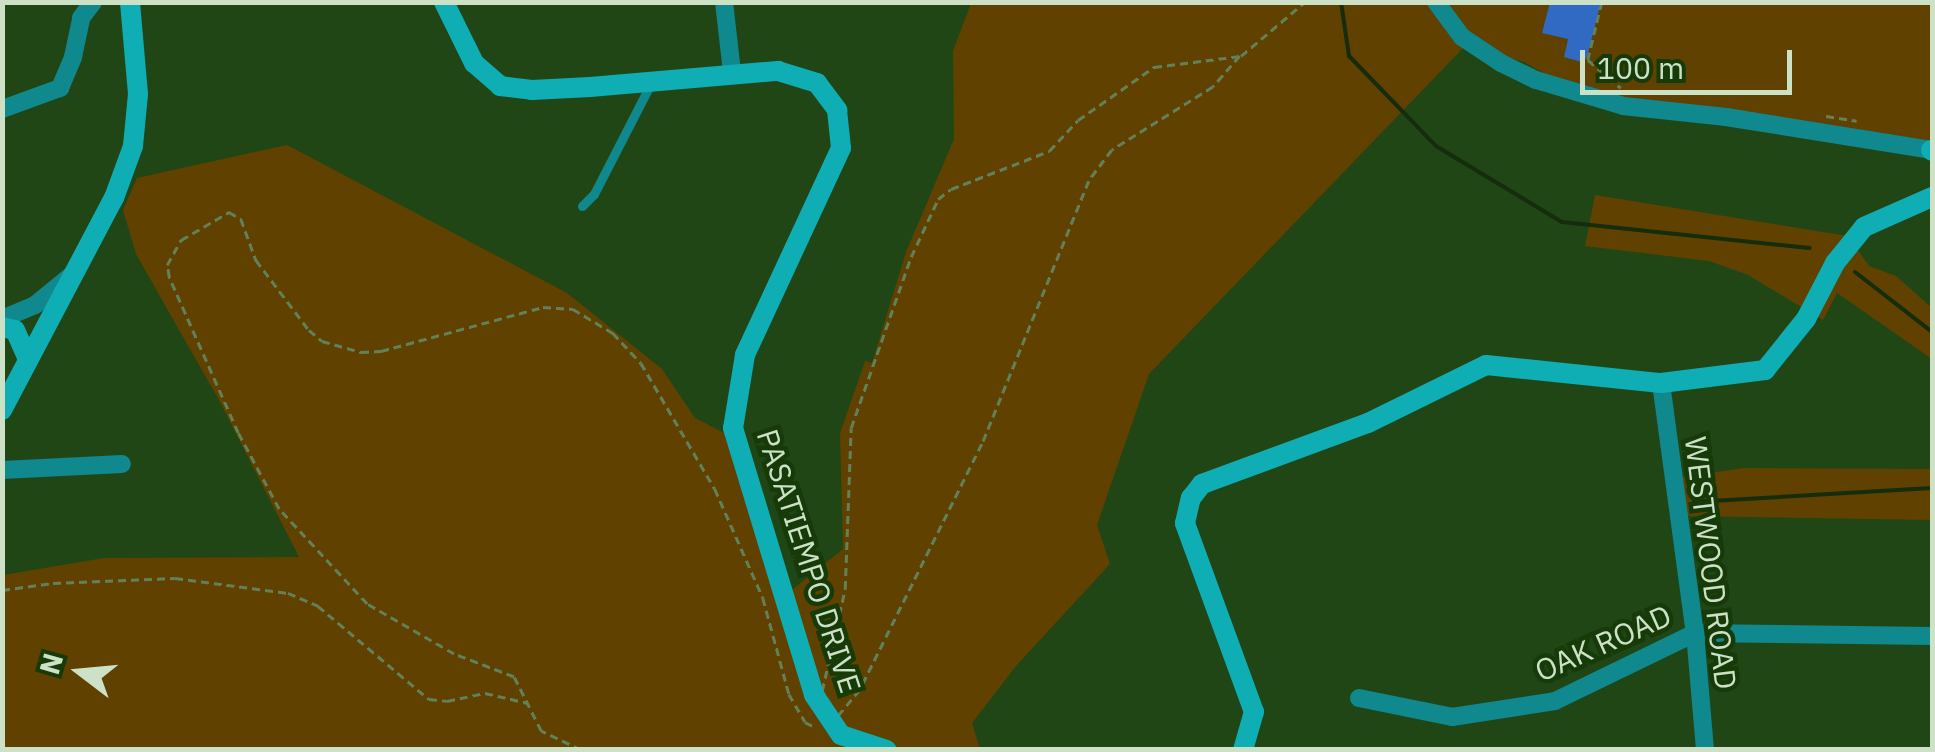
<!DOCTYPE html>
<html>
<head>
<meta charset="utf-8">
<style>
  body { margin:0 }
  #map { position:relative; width:1935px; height:752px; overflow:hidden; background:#214615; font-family:"IBM Plex Sans",sans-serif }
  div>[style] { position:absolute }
  .green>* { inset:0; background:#604100 }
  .stream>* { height:4px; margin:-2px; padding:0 2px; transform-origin:2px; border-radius:2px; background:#152c0d }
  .building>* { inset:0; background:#306ac2 }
  .path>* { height:2.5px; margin-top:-1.25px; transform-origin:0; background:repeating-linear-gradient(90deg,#628158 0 8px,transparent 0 13px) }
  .lane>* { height:9px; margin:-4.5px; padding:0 4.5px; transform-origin:4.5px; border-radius:4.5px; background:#0f898d }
  .street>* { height:18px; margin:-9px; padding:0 9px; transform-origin:9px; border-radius:9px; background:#0f898d }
  .secondary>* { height:20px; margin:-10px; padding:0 10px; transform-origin:10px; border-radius:10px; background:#0eaeb4 }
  span { translate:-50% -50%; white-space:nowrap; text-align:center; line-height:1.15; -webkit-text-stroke:9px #163b08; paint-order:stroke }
  .street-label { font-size:30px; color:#cce1c5 }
  .frame { position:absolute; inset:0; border:5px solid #cce1c5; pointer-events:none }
  .north { position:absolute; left:30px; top:622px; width:100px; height:100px; -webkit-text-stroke:8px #163b08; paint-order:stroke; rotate:286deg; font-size:28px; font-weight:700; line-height:40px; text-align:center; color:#cce1c5 }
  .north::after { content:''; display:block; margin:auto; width:35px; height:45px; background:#cce1c5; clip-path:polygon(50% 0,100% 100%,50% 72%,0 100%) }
  .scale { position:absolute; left:1580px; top:50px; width:212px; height:45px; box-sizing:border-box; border:5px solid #cce1c5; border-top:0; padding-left:12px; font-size:30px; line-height:35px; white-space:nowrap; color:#cce1c5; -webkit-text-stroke:8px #163b08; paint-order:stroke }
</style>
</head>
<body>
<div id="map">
  <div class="green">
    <i style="clip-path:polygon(971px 3px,1932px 3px,1932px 148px,1644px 109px,1559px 82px,1524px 62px,1466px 45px,1149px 374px,1097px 525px,1110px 564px,1016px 666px,972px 723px,980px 749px,3px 750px,3px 575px,104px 558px,299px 557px,220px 402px,136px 254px,123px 210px,137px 178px,287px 145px,567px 293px,662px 369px,695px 418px,742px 442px,787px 594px,843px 549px,840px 433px,865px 361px,872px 363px,906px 252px,954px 139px,953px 51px)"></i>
    <i style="clip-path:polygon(1595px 195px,1848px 236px,1869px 266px,1896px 276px,1932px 308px,1932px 359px,1837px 293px,1823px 320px,1748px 275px,1709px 261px,1585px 246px)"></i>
    <i style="clip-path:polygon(1743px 468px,1932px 469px,1932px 520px,1682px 516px,1677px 478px)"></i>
  </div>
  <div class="stream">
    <i style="left:1341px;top:2px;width:55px;rotate:81.6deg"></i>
    <i style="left:1349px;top:56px;width:125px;rotate:46deg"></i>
    <i style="left:1436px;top:146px;width:147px;rotate:31.1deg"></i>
    <i style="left:1562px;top:222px;width:249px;rotate:6deg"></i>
    <i style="left:1855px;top:272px;width:98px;rotate:37.9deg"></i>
    <i style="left:1694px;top:502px;width:238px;rotate:-3.4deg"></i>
  </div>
  <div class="building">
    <i style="clip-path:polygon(1550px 2px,1601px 2px,1587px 57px,1582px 62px,1564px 57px,1568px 39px,1542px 33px)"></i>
  </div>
  <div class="path">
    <i style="left:1602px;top:2px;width:60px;rotate:103.6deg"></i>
    <i style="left:1588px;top:60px;width:43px;rotate:40.3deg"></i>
    <i style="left:1240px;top:56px;width:41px;rotate:131.1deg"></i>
    <i style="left:1213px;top:87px;width:119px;rotate:148deg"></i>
    <i style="left:1112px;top:150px;width:39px;rotate:127deg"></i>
    <i style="left:1089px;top:181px;width:284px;rotate:112.1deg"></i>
    <i style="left:982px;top:444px;width:275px;rotate:116.4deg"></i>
    <i style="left:860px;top:690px;width:35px;rotate:130deg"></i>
    <i style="left:837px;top:717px;width:30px;rotate:-120deg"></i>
    <i style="left:822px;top:691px;width:105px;rotate:-77.3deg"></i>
    <i style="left:845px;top:589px;width:161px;rotate:-87.9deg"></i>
    <i style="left:851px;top:428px;width:181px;rotate:-70.7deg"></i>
    <i style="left:911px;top:257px;width:64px;rotate:-65deg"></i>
    <i style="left:938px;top:199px;width:16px;rotate:-38deg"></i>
    <i style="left:951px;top:189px;width:105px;rotate:-21.2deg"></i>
    <i style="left:1049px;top:151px;width:42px;rotate:-46.9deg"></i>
    <i style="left:1078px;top:120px;width:93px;rotate:-34.9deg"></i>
    <i style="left:1154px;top:67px;width:87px;rotate:-7.3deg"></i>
    <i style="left:1241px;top:56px;width:84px;rotate:-40.2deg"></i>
    <i style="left:1826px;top:116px;width:31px;rotate:9deg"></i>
    <i style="left:2px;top:590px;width:51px;rotate:-7.8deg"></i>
    <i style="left:53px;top:583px;width:122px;rotate:-2.3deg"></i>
    <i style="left:175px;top:578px;width:114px;rotate:7.6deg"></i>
    <i style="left:288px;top:593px;width:33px;rotate:23deg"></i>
    <i style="left:318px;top:606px;width:145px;rotate:40deg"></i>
    <i style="left:429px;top:699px;width:18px;rotate:6deg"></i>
    <i style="left:447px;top:701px;width:39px;rotate:-12deg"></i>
    <i style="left:485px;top:693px;width:44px;rotate:13.1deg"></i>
    <i style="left:581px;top:750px;width:44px;rotate:-154.6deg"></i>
    <i style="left:541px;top:731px;width:60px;rotate:-116.6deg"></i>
    <i style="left:514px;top:677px;width:64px;rotate:-159deg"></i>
    <i style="left:454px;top:654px;width:100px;rotate:-150.1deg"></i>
    <i style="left:367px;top:604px;width:129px;rotate:-132.8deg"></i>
    <i style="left:279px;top:509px;width:86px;rotate:-118.3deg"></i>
    <i style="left:238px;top:433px;width:171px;rotate:-113.9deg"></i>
    <i style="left:169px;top:277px;width:12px;rotate:-99deg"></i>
    <i style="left:167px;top:265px;width:29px;rotate:-61deg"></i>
    <i style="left:181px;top:240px;width:56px;rotate:-30.3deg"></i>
    <i style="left:229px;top:212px;width:14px;rotate:30deg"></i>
    <i style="left:241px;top:219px;width:44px;rotate:69.9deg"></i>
    <i style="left:256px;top:260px;width:88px;rotate:52.9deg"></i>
    <i style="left:309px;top:330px;width:17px;rotate:40deg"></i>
    <i style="left:322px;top:341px;width:41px;rotate:15.8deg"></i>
    <i style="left:361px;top:352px;width:20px;rotate:-3deg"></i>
    <i style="left:381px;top:351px;width:168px;rotate:-15.2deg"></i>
    <i style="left:543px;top:307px;width:30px;rotate:4deg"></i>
    <i style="left:573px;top:309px;width:47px;rotate:31deg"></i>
    <i style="left:613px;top:333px;width:41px;rotate:47deg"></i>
    <i style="left:641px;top:363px;width:146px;rotate:59.6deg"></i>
    <i style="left:715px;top:489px;width:119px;rotate:66.2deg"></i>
    <i style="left:763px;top:598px;width:99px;rotate:74.8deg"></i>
    <i style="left:789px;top:694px;width:32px;rotate:60deg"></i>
    <i style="left:805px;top:722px;width:9px;rotate:27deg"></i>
  </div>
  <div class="lane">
    <i style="left:582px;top:206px;width:17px;rotate:-45deg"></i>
    <i style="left:594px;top:194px;width:125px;rotate:-62.8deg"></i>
  </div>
  <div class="street">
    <i style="left:724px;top:2px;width:70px;rotate:83.5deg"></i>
    <i style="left:1436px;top:2px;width:44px;rotate:53.4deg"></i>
    <i style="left:1462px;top:37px;width:47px;rotate:33.7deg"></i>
    <i style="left:1501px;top:63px;width:39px;rotate:26deg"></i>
    <i style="left:1536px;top:80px;width:91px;rotate:16.6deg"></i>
    <i style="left:1623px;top:106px;width:104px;rotate:6.1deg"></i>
    <i style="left:1726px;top:117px;width:209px;rotate:9.1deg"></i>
    <i style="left:2px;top:109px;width:62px;rotate:-19.9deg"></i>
    <i style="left:60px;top:88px;width:34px;rotate:-67deg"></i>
    <i style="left:73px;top:57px;width:40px;rotate:-78deg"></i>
    <i style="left:81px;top:18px;width:20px;rotate:-53deg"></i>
    <i style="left:2px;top:319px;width:36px;rotate:-23deg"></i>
    <i style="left:35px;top:305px;width:49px;rotate:-39.2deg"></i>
    <i style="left:1661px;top:383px;width:252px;rotate:82.3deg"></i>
    <i style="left:1695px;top:633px;width:117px;rotate:85.1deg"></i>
    <i style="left:2px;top:470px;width:120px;rotate:-2.9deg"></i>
    <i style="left:1359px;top:698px;width:95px;rotate:11.5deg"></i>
    <i style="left:1452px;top:717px;width:104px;rotate:-8.8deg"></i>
    <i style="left:1555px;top:701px;width:156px;rotate:-25.9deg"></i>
    <i style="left:1695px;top:633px;width:237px;rotate:0.7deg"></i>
  </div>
  <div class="secondary">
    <i style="left:444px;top:2px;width:68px;rotate:63.8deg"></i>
    <i style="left:474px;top:63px;width:35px;rotate:41deg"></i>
    <i style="left:500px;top:86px;width:32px;rotate:7deg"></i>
    <i style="left:532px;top:90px;width:58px;rotate:-3deg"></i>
    <i style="left:590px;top:87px;width:189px;rotate:-4.9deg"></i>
    <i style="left:778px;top:71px;width:41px;rotate:17.1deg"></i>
    <i style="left:817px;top:83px;width:34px;rotate:53deg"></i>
    <i style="left:837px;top:110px;width:38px;rotate:84deg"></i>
    <i style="left:841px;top:148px;width:228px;rotate:114.9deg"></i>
    <i style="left:745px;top:355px;width:74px;rotate:99.3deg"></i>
    <i style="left:733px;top:428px;width:279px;rotate:73.1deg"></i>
    <i style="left:814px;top:695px;width:48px;rotate:56deg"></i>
    <i style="left:841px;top:735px;width:48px;rotate:18.1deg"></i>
    <i style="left:1931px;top:150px;width:1px;rotate:45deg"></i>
    <i style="left:2px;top:327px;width:13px;rotate:13deg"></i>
    <i style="left:15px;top:330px;width:30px;rotate:66deg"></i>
    <i style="left:2px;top:410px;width:240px;rotate:-62.2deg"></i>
    <i style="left:114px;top:198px;width:55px;rotate:-69.9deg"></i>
    <i style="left:133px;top:146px;width:52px;rotate:-84.5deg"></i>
    <i style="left:138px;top:94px;width:92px;rotate:-95deg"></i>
    <i style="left:1243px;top:750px;width:40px;rotate:-74deg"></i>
    <i style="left:1254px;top:712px;width:201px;rotate:-110.1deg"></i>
    <i style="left:1185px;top:523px;width:26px;rotate:-77deg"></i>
    <i style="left:1191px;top:498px;width:18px;rotate:-52deg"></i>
    <i style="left:1202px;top:484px;width:177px;rotate:-20.2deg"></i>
    <i style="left:1368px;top:423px;width:131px;rotate:-26.2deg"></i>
    <i style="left:1486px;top:365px;width:176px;rotate:5.9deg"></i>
    <i style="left:1661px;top:383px;width:105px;rotate:-7.1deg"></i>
    <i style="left:1765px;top:370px;width:65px;rotate:-51.2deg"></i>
    <i style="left:1806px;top:319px;width:63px;rotate:-62.6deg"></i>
    <i style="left:1835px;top:263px;width:46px;rotate:-51.1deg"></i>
    <i style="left:1864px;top:227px;width:74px;rotate:-23.8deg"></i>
  </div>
  <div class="street-label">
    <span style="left:809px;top:561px;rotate:72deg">PASATIEMPO DRIVE</span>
    <span style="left:1711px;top:563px;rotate:83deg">WESTWOOD ROAD</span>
    <span style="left:1603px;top:643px;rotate:-24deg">OAK ROAD</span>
  </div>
  <div class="frame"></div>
  <div class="north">N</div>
  <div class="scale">100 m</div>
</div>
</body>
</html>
